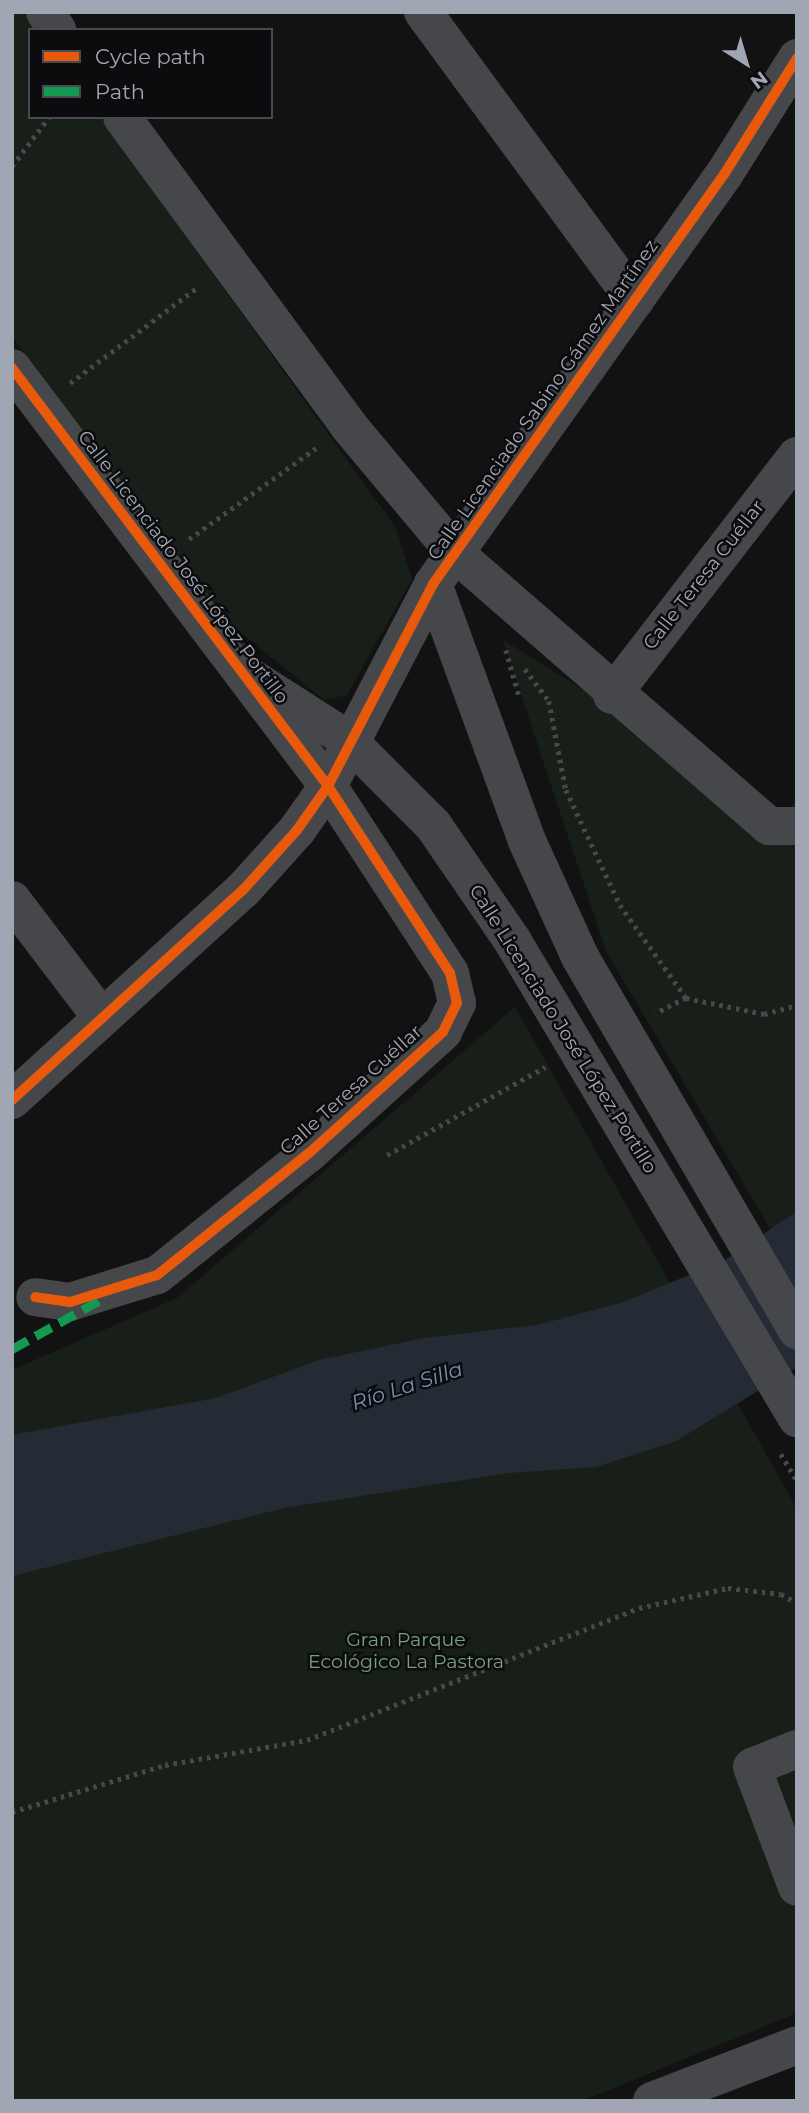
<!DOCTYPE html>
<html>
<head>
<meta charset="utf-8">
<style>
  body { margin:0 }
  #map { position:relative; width:809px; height:2113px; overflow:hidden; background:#121212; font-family:Montserrat,sans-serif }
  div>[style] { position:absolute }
  .green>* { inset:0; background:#181f19 }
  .water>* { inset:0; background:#252b34 }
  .path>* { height:4.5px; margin-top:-2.25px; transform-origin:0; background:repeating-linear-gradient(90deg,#47484d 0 3.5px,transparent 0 8.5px) }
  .minor>* { height:38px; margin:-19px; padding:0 19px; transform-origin:19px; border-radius:19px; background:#46474b }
  .quiet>* { height:9px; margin-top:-4.5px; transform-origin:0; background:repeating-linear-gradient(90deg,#139951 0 18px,transparent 0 27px) }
  .cycleway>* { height:10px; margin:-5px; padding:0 5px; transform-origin:5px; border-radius:5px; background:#e8590c }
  span { translate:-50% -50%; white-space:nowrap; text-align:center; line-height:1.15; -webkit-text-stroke:5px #0c0c0e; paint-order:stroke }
  .street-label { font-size:19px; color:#a1a6b4 }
  .park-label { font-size:19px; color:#77a17c }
  .water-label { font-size:21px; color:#7591b2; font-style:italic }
  .frame { position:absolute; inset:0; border:14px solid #a1a6b4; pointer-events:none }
  .legend { position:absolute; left:28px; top:28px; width:245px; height:91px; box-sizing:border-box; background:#0c0c0e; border:2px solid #484a50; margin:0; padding:9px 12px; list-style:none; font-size:21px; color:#a1a6b4 }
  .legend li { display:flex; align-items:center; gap:14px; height:35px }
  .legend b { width:35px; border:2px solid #484a50 }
  .north { position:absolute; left:711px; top:28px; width:70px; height:70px; -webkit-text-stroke:5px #0c0c0e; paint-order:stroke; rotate:143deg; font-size:19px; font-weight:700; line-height:28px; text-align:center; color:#a1a6b4 }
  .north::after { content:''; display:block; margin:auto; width:24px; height:32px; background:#a1a6b4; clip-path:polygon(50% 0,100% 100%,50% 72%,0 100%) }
</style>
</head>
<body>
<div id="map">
  <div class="green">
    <i style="clip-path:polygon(12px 12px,23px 12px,36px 30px,30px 30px,30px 117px,100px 117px,396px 528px,412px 579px,347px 695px,324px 700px,218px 614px,12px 336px)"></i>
    <i style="clip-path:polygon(503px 640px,784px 815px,797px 800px,797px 1274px,606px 951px)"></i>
    <i style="clip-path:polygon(515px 1007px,797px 1509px,797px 2013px,582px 2101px,12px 2101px,12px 1370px,177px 1298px)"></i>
  </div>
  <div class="water">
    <i style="clip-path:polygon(797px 1211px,797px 1367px,676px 1441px,596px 1467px,508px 1473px,284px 1508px,12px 1576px,12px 1435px,216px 1398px,319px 1360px,424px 1338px,537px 1325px,624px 1302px,725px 1260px)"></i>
  </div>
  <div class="path">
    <i style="left:12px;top:166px;width:61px;rotate:-52.9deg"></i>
    <i style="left:70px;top:383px;width:160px;rotate:-36.9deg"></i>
    <i style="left:189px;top:539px;width:156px;rotate:-35.6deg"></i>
    <i style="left:506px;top:650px;width:51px;rotate:74.1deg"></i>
    <i style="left:525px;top:669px;width:40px;rotate:53deg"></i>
    <i style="left:549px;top:701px;width:91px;rotate:79.2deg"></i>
    <i style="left:566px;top:790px;width:127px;rotate:64.8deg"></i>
    <i style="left:620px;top:905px;width:114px;rotate:54.6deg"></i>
    <i style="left:686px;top:998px;width:34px;rotate:153deg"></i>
    <i style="left:686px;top:998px;width:80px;rotate:11.6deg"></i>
    <i style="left:764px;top:1014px;width:34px;rotate:-15deg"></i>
    <i style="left:387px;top:1155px;width:181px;rotate:-29.1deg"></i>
    <i style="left:781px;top:1454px;width:31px;rotate:59deg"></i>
    <i style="left:12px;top:1812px;width:160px;rotate:-17.1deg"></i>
    <i style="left:165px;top:1765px;width:144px;rotate:-10deg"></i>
    <i style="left:307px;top:1740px;width:357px;rotate:-21.7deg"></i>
    <i style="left:639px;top:1608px;width:91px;rotate:-12.7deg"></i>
    <i style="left:728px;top:1588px;width:53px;rotate:6.5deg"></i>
    <i style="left:781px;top:1594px;width:18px;rotate:29deg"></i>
  </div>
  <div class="minor">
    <i style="left:45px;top:12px;width:22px;rotate:56deg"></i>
    <i style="left:423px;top:12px;width:358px;rotate:53.7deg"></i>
    <i style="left:122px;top:117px;width:382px;rotate:53.7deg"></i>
    <i style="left:348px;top:425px;width:167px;rotate:50.1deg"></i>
    <i style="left:455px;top:553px;width:416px;rotate:41deg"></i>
    <i style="left:769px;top:826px;width:28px"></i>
    <i style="left:12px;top:368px;width:524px;rotate:52.91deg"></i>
    <i style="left:328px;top:786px;width:223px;rotate:56.9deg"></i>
    <i style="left:450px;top:973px;width:31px;rotate:77deg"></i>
    <i style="left:457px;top:1003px;width:32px;rotate:116deg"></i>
    <i style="left:443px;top:1032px;width:181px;rotate:137.9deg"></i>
    <i style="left:309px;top:1153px;width:195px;rotate:141.2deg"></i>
    <i style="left:157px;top:1275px;width:91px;rotate:162.8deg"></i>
    <i style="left:70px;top:1302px;width:35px;rotate:-172deg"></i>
    <i style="left:433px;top:584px;width:274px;rotate:69.9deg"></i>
    <i style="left:527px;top:841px;width:128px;rotate:65.4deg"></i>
    <i style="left:580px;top:957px;width:432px;rotate:59.8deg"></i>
    <i style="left:252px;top:678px;width:113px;rotate:32.7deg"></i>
    <i style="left:347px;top:739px;width:122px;rotate:45deg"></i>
    <i style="left:433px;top:825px;width:140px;rotate:55.5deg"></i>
    <i style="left:512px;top:940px;width:557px;rotate:59.2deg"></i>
    <i style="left:612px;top:695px;width:302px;rotate:-52.3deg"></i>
    <i style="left:12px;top:900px;width:148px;rotate:52.7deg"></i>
    <i style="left:12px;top:1100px;width:312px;rotate:-42.3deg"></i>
    <i style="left:243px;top:890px;width:81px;rotate:-48deg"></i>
    <i style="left:297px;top:830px;width:54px;rotate:-54.8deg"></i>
    <i style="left:328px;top:786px;width:228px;rotate:-62.5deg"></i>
    <i style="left:433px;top:584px;width:504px;rotate:-54.61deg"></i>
    <i style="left:725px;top:173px;width:136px;rotate:-57.9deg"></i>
    <i style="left:797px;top:1749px;width:48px;rotate:158.2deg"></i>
    <i style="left:752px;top:1767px;width:128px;rotate:69.4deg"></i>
    <i style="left:652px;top:2101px;width:155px;rotate:-21.1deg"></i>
  </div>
  <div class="quiet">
    <i style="left:12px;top:1349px;width:101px;rotate:-29.1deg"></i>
  </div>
  <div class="cycleway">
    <i style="left:12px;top:368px;width:524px;rotate:52.91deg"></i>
    <i style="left:328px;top:786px;width:223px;rotate:56.9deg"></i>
    <i style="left:450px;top:973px;width:31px;rotate:77deg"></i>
    <i style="left:457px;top:1003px;width:32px;rotate:116deg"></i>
    <i style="left:443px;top:1032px;width:181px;rotate:137.9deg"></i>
    <i style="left:309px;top:1153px;width:195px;rotate:141.2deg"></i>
    <i style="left:157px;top:1275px;width:91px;rotate:162.8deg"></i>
    <i style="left:70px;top:1302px;width:35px;rotate:-172deg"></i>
    <i style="left:12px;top:1100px;width:312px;rotate:-42.3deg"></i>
    <i style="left:243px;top:890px;width:81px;rotate:-48deg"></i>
    <i style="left:297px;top:830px;width:54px;rotate:-54.8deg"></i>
    <i style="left:328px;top:786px;width:228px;rotate:-62.5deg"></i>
    <i style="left:433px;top:584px;width:504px;rotate:-54.61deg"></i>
    <i style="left:725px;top:173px;width:136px;rotate:-57.9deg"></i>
  </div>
  <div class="street-label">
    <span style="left:543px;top:400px;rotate:-55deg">Calle Licenciado Sabino Gámez Martínez</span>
    <span style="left:183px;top:567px;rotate:53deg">Calle Licenciado José López Portillo</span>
    <span style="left:704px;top:575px;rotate:-52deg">Calle Teresa Cuéllar</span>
    <span style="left:563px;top:1029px;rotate:58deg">Calle Licenciado José López Portillo</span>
    <span style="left:351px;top:1090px;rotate:-42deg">Calle Teresa Cuéllar</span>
  </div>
  <div class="park-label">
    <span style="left:406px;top:1651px">Gran Parque<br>Ecológico La Pastora</span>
  </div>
  <div class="water-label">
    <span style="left:407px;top:1386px;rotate:-18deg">Río La Silla</span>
  </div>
  <div class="frame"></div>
  <ul class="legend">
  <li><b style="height:9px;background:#e8590c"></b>Cycle path</li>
  <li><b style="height:9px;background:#139951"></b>Path</li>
  </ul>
  <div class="north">N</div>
</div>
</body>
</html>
